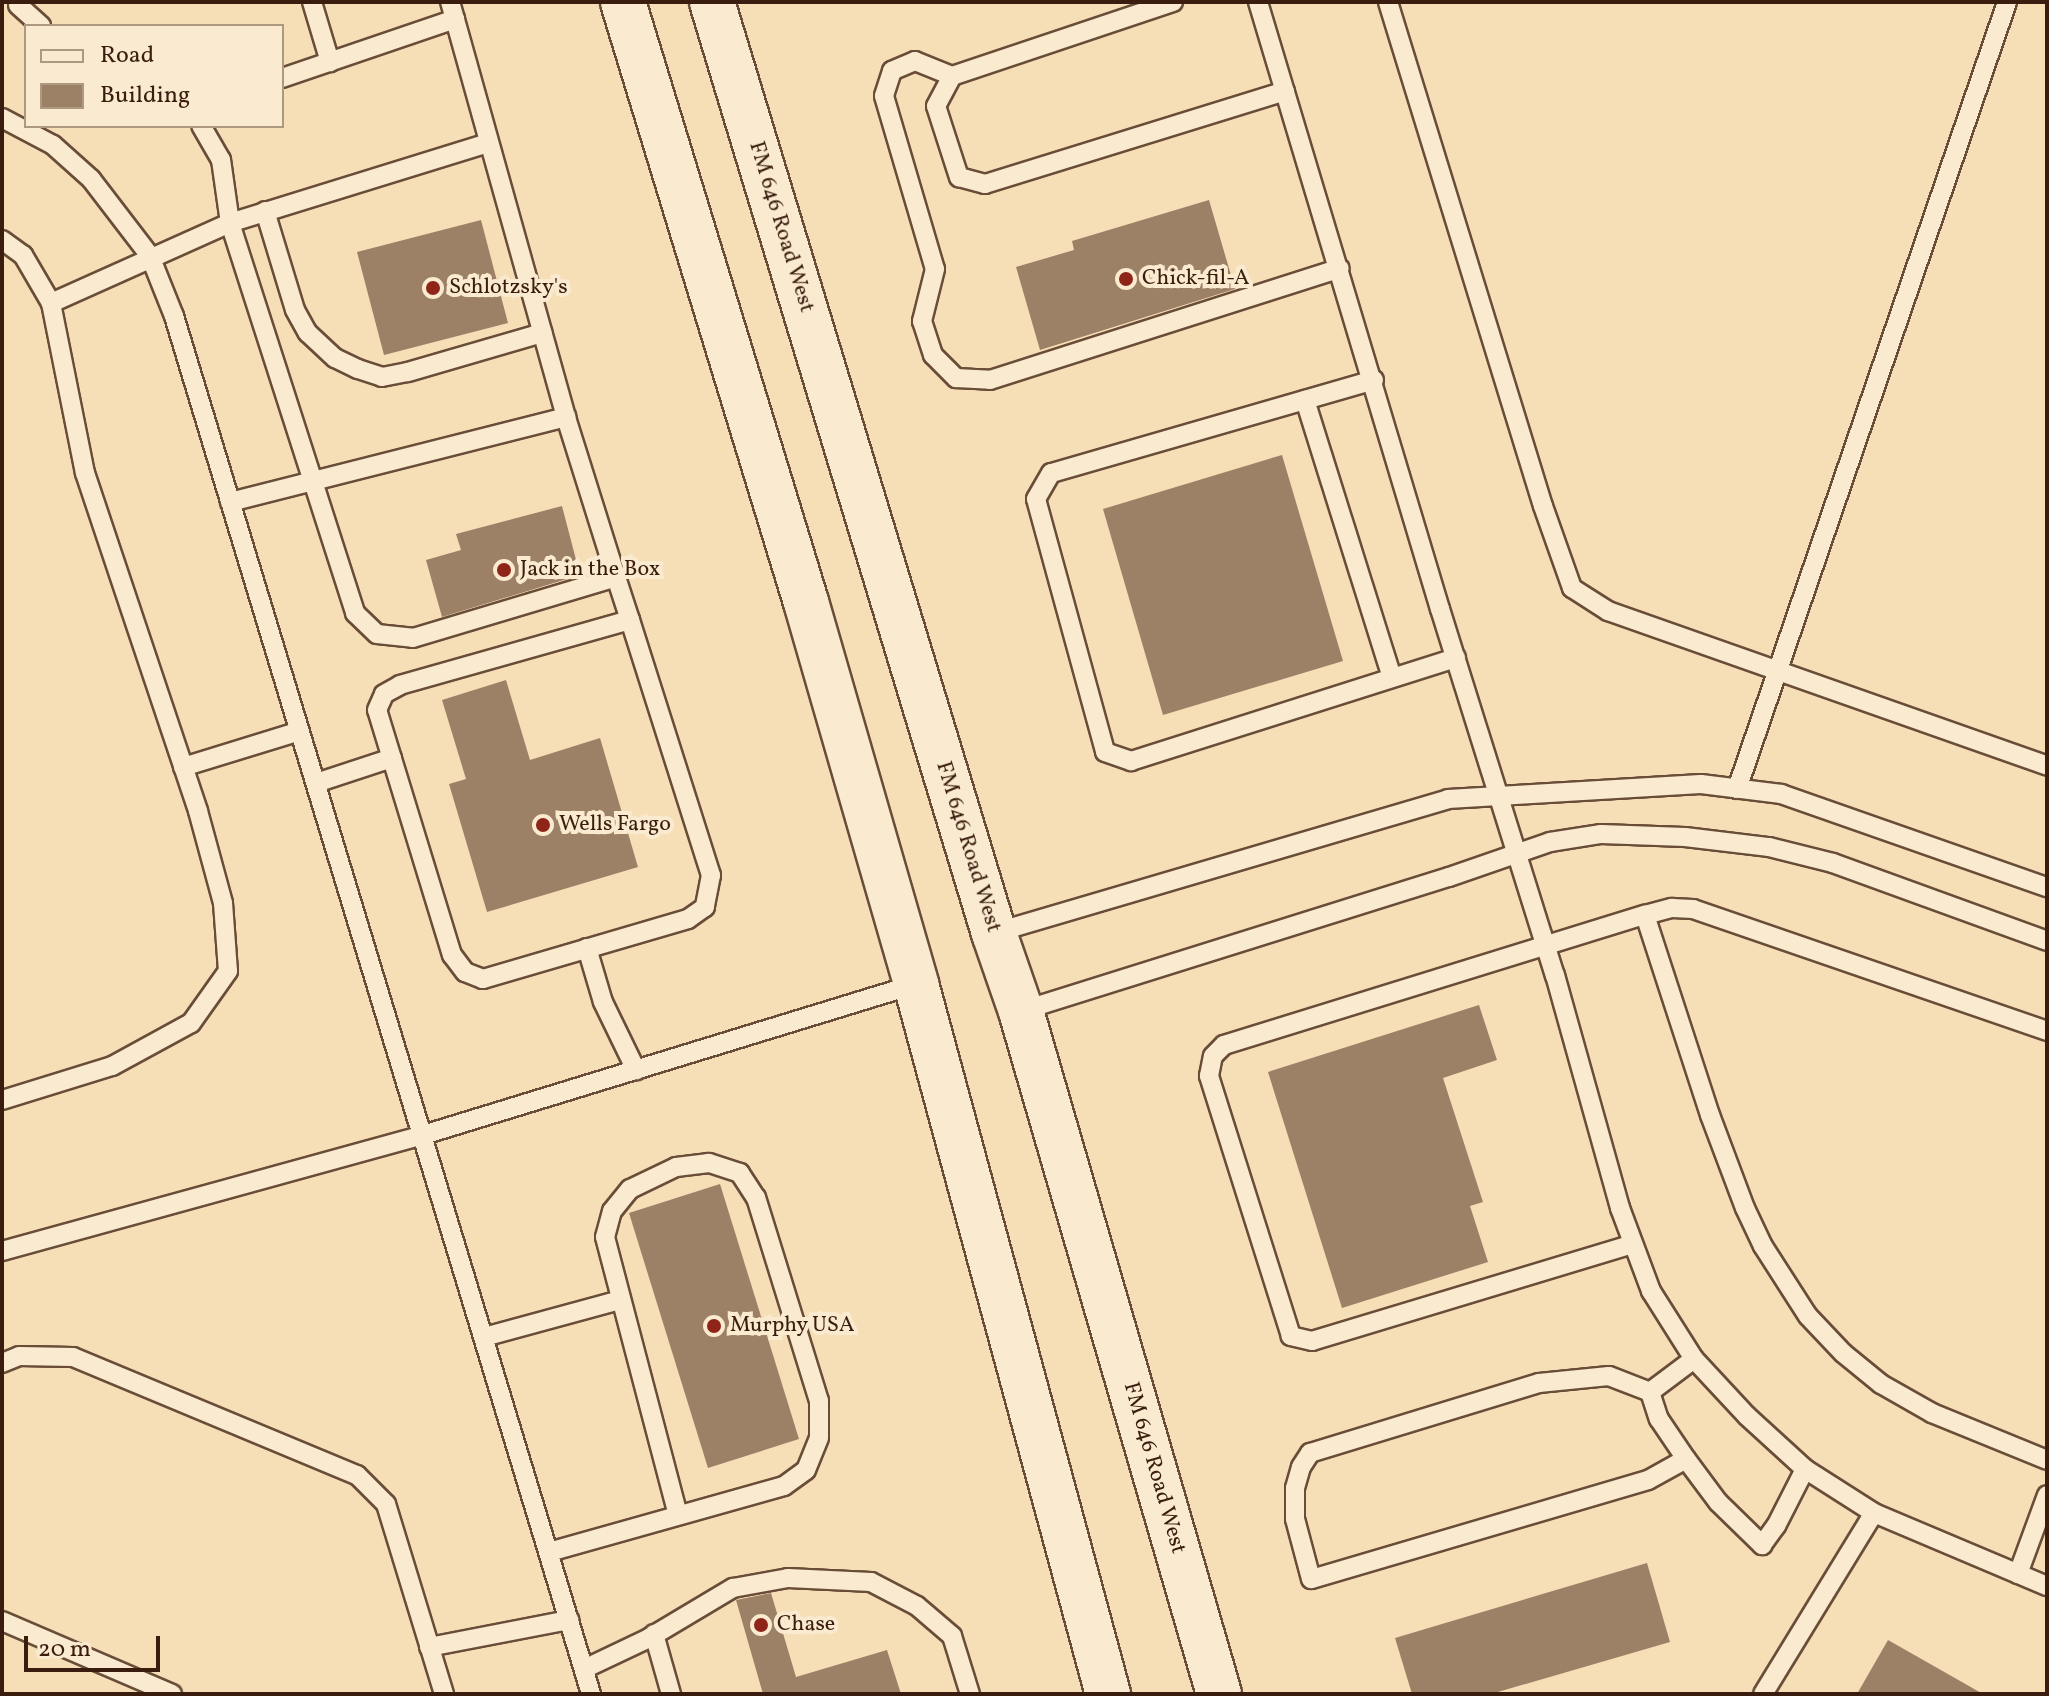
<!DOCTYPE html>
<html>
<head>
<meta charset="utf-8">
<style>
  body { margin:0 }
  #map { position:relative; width:2049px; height:1696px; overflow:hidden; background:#f6deb7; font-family:Vollkorn,serif }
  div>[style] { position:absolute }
  .building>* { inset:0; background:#9c8166 }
  .roads { filter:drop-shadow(2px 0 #694d38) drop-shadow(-2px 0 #694d38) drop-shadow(0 2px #694d38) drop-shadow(0 -2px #694d38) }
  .lane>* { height:18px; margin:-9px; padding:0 9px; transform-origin:9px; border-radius:9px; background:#f9ead0 }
  .secondary>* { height:44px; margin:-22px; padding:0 22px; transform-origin:22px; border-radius:22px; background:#f9ead0 }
  .dots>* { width:22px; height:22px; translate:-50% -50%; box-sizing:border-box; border:4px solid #f9ead0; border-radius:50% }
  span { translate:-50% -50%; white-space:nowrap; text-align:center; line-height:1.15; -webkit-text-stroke:8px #f9ead0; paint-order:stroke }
  .street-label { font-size:22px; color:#3a1d0e }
  .poi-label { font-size:22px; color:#3a1d0e }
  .left { translate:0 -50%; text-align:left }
  .frame { position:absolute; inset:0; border:4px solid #3a1d0e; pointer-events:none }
  .legend { position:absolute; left:24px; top:24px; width:260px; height:104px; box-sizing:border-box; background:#f9ead0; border:2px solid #ad9882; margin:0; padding:10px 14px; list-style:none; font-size:24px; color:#3a1d0e }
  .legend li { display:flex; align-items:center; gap:16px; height:40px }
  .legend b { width:40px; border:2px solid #ad9882 }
  .scale { position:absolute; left:24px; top:1636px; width:136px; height:36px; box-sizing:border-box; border:4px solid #3a1d0e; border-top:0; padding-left:10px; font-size:24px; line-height:28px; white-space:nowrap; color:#3a1d0e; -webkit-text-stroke:6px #f9ead0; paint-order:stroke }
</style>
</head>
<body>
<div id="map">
  <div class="building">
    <i style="clip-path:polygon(1209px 200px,1235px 289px,1040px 350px,1016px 267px,1074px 250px,1072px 241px)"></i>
    <i style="clip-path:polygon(481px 220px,508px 323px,384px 355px,357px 252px)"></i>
    <i style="clip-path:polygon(1282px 455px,1343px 661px,1163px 715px,1103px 509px)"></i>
    <i style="clip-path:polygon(562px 506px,580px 575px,442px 617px,426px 560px,461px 550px,456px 534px)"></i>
    <i style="clip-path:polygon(506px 680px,530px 760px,600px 738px,638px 867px,487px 912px,449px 784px,466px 779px,442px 700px)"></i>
    <i style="clip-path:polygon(1479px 1005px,1497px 1060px,1443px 1078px,1483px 1202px,1470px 1206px,1488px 1262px,1342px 1308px,1268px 1072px)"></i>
    <i style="clip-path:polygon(720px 1184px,799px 1439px,708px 1468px,629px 1213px)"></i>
    <i style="clip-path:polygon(1647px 1563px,1670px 1642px,1491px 1694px,1412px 1694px,1395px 1638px)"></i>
    <i style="clip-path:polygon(771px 1593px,796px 1677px,887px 1650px,901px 1694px,763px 1694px,736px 1600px)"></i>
    <i style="clip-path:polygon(1888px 1640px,1983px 1694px,1857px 1694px)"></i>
  </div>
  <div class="roads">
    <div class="lane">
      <i style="left:312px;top:2px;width:63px;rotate:73.3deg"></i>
      <i style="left:1173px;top:2px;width:233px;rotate:161.5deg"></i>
      <i style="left:952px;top:76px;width:34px;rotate:118deg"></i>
      <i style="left:936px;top:106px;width:75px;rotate:72.1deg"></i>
      <i style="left:959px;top:177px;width:27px;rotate:15deg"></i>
      <i style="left:985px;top:184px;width:314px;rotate:-17.2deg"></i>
      <i style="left:1258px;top:2px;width:634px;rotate:73.31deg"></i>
      <i style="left:1440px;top:609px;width:384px;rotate:72.6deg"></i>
      <i style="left:1555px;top:975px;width:242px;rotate:74.4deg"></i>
      <i style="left:1620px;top:1208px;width:89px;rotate:69.5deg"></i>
      <i style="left:1651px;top:1291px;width:80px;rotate:57.7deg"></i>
      <i style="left:1694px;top:1359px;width:78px;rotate:47.1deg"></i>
      <i style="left:1747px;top:1416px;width:79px;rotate:42.4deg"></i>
      <i style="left:1805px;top:1469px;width:82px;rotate:32.5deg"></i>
      <i style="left:1874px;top:1513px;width:188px;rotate:22.9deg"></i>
      <i style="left:1388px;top:2px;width:527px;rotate:72.91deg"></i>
      <i style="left:1543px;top:506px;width:87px;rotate:70.5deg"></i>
      <i style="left:1572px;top:588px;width:43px;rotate:32.6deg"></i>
      <i style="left:1608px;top:611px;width:466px;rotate:19.4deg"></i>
      <i style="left:18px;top:5px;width:31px;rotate:42deg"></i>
      <i style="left:952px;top:76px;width:40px;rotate:-158deg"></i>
      <i style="left:915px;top:61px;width:25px;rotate:157deg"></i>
      <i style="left:892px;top:71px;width:26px;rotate:108deg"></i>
      <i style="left:884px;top:96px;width:180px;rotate:73.6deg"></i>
      <i style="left:935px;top:269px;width:54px;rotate:104deg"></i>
      <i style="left:922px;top:321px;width:36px;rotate:72deg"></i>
      <i style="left:933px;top:355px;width:33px;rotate:45deg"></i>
      <i style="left:956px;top:378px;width:34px;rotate:3deg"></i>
      <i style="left:990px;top:380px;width:367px;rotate:-17.7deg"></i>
      <i style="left:282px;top:78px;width:183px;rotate:-18.8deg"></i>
      <i style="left:2px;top:118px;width:58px;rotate:27.9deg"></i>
      <i style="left:53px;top:145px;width:51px;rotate:41.8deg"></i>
      <i style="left:91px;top:179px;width:97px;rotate:52.5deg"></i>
      <i style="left:150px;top:256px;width:65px;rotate:68.2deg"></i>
      <i style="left:174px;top:316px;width:1440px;rotate:73.16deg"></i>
      <i style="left:488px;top:143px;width:270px;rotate:162.8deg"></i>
      <i style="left:230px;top:223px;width:410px;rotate:72.2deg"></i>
      <i style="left:355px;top:613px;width:30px;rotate:44deg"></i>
      <i style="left:377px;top:634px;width:36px;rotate:6deg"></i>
      <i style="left:413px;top:638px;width:212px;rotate:-16.7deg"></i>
      <i style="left:616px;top:577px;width:168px;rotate:-107.4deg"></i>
      <i style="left:265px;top:211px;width:103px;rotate:73.1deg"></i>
      <i style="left:295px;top:310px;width:26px;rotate:61deg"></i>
      <i style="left:308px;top:333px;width:37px;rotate:43deg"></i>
      <i style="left:335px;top:358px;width:25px;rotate:26deg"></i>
      <i style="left:358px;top:369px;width:25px;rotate:18deg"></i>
      <i style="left:382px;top:377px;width:26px;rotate:-11deg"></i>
      <i style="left:408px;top:372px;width:140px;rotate:-16.2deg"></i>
      <i style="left:2px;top:240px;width:26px;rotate:36deg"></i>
      <i style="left:23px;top:255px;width:56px;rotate:59.7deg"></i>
      <i style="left:51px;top:303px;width:173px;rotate:78.7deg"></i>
      <i style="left:85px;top:473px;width:356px;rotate:71.5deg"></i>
      <i style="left:198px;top:811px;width:95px;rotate:74.8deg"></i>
      <i style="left:223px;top:903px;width:68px;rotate:85.8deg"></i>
      <i style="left:228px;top:971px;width:64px;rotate:125.4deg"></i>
      <i style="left:191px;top:1023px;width:90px;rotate:151.4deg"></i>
      <i style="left:112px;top:1066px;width:115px;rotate:162.8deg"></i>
      <i style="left:51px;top:303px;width:196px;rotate:-24.1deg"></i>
      <i style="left:230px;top:223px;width:64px;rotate:-98.1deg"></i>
      <i style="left:221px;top:160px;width:39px;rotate:-120deg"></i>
      <i style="left:1374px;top:380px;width:336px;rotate:163.9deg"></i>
      <i style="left:1051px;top:473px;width:30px;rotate:120deg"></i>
      <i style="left:1036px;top:499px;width:262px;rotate:74.7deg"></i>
      <i style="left:1105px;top:752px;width:28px;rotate:19deg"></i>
      <i style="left:1131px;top:761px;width:341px;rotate:-17.6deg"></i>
      <i style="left:1305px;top:400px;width:291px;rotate:72.6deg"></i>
      <i style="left:230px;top:502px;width:347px;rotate:-14.2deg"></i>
      <i style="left:566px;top:417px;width:431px;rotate:-105.6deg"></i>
      <i style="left:616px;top:577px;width:45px;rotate:72deg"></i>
      <i style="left:630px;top:620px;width:268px;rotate:72.4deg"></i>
      <i style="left:711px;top:875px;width:33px;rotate:101deg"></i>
      <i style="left:705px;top:907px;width:21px;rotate:145deg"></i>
      <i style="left:688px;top:919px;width:214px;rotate:163.7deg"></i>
      <i style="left:483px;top:979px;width:19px;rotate:-159deg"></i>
      <i style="left:465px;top:972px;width:21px;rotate:-127deg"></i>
      <i style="left:452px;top:955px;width:256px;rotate:-107deg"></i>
      <i style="left:377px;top:710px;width:17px;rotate:-66deg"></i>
      <i style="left:384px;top:694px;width:18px;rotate:-29deg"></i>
      <i style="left:400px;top:685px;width:239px;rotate:-15.8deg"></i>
      <i style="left:183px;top:767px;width:122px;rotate:-17.1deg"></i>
      <i style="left:316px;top:783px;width:80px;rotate:-18.2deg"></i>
      <i style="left:1737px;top:789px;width:832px;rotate:-71.06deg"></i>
      <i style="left:1645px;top:915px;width:28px;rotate:-15deg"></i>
      <i style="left:1672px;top:908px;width:21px;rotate:3deg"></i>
      <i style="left:1693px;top:909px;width:374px;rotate:19deg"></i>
      <i style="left:994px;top:933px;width:473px;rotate:-16.4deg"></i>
      <i style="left:1448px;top:799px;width:253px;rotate:-3.4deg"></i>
      <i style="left:1701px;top:784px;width:81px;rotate:7.1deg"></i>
      <i style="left:1781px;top:794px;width:282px;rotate:19.3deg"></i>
      <i style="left:587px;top:948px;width:56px;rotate:73.5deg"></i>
      <i style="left:603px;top:1002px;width:76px;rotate:64.1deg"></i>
      <i style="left:1021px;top:1011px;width:448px;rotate:-17.4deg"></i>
      <i style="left:1449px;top:877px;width:107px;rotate:-19.1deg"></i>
      <i style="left:1550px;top:842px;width:52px;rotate:-8.9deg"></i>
      <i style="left:1601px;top:834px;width:84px;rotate:2deg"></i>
      <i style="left:1685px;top:837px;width:85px;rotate:6.8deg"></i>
      <i style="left:1769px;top:847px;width:66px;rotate:14deg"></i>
      <i style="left:1833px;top:863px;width:228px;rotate:20deg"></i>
      <i style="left:1633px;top:1244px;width:335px;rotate:163.2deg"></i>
      <i style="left:1312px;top:1341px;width:22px;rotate:-167deg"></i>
      <i style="left:1291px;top:1336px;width:273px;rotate:-107.5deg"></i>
      <i style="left:1209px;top:1076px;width:20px;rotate:-79deg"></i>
      <i style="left:1213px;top:1056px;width:16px;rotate:-45deg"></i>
      <i style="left:1224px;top:1045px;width:441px;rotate:-17.2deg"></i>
      <i style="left:1645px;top:915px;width:210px;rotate:72deg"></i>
      <i style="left:1710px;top:1115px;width:99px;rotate:69.4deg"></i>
      <i style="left:1745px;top:1208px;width:42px;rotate:64.7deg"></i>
      <i style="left:1763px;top:1246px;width:83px;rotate:57.3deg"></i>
      <i style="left:1808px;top:1316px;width:51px;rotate:46.6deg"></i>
      <i style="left:1843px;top:1353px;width:49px;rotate:39.2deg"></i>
      <i style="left:1881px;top:1384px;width:59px;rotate:29.6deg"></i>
      <i style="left:1932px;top:1413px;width:124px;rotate:22.2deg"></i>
      <i style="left:2px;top:1251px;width:437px;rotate:-15.4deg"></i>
      <i style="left:423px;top:1135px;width:516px;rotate:-17.03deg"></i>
      <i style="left:484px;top:1337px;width:141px;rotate:-15.2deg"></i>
      <i style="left:2px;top:1363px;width:18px;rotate:-22deg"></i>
      <i style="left:19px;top:1356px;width:54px;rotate:1.1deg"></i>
      <i style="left:73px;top:1357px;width:308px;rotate:22.6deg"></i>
      <i style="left:357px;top:1475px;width:41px;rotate:45deg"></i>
      <i style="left:386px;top:1504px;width:199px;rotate:73deg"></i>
      <i style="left:1650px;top:1392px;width:28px;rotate:72deg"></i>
      <i style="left:1659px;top:1419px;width:48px;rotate:56deg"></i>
      <i style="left:1686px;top:1459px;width:43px;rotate:151.1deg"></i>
      <i style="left:1648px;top:1480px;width:351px;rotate:163.6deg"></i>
      <i style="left:1311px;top:1579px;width:62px;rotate:-104.9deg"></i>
      <i style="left:1295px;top:1519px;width:31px;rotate:-90deg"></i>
      <i style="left:1295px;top:1488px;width:22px;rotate:-74deg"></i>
      <i style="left:1301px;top:1467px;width:17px;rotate:-57deg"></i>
      <i style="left:1310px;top:1453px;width:239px;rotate:-17deg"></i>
      <i style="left:1539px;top:1383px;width:70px;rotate:-5.7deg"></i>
      <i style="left:1609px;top:1376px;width:44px;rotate:21.3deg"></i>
      <i style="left:1650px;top:1392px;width:55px;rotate:-36.9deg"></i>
      <i style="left:1686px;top:1459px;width:54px;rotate:53.3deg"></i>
      <i style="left:1718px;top:1502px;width:62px;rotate:44.3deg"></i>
      <i style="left:1762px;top:1545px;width:24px;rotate:-54deg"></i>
      <i style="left:1776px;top:1526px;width:64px;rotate:-63deg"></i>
      <i style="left:549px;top:1552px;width:244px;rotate:-15.7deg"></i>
      <i style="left:784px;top:1486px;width:27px;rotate:-36deg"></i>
      <i style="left:806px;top:1470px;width:35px;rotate:-68deg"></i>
      <i style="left:819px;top:1437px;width:36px;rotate:-90deg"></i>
      <i style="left:819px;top:1401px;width:213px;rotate:-107.2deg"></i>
      <i style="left:756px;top:1198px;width:30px;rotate:-123deg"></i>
      <i style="left:740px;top:1173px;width:33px;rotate:-162deg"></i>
      <i style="left:709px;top:1163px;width:33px;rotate:173deg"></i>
      <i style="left:676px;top:1167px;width:51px;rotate:154.4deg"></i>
      <i style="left:630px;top:1189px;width:28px;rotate:129deg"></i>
      <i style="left:612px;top:1211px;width:27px;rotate:105deg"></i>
      <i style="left:605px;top:1237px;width:287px;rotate:75.3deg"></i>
      <i style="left:2018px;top:1574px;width:84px;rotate:-69.8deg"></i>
      <i style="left:2px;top:1621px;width:185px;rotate:23.2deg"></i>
      <i style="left:654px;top:1634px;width:62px;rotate:74.2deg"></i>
      <i style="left:429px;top:1647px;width:143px;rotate:-10.9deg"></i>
      <i style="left:584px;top:1669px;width:72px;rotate:-25.5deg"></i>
      <i style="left:649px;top:1638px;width:98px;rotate:-30.8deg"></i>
      <i style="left:733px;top:1588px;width:56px;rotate:-10.3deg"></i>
      <i style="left:788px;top:1578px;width:83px;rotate:2.8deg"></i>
      <i style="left:871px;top:1582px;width:52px;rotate:27.6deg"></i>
      <i style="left:917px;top:1606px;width:46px;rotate:40.6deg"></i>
      <i style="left:952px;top:1636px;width:61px;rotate:72.8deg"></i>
      <i style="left:1763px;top:1694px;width:212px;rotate:-58.5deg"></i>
    </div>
    <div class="secondary">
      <i style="left:623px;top:2px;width:627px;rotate:73.04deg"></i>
      <i style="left:806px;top:602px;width:398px;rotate:73.9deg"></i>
      <i style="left:916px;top:984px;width:736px;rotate:74.87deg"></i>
      <i style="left:712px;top:2px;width:973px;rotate:73.15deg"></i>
      <i style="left:994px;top:933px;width:83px;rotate:70.9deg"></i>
      <i style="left:1021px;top:1011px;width:711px;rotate:73.83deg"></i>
    </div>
  </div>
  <div class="dots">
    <i style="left:1126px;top:279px;background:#8f2418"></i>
    <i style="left:433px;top:288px;background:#8f2418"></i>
    <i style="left:504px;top:570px;background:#8f2418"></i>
    <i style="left:543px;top:825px;background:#8f2418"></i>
    <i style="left:714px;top:1326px;background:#8f2418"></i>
    <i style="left:761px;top:1625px;background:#8f2418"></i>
  </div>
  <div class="street-label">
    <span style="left:781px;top:227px;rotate:73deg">FM 646 Road West</span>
    <span style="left:968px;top:847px;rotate:73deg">FM 646 Road West</span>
    <span style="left:1154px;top:1468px;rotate:74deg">FM 646 Road West</span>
  </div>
  <div class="poi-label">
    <span class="left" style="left:1142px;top:279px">Chick-fil-A</span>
    <span class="left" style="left:449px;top:288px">Schlotzsky's</span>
    <span class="left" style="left:520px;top:570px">Jack in the Box</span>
    <span class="left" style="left:559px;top:825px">Wells Fargo</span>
    <span class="left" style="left:730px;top:1326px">Murphy USA</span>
    <span class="left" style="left:777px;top:1625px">Chase</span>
  </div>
  <div class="frame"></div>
  <ul class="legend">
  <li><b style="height:10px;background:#f9ead0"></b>Road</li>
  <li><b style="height:22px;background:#9c8166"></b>Building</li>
  </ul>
  <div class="scale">20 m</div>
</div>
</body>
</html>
